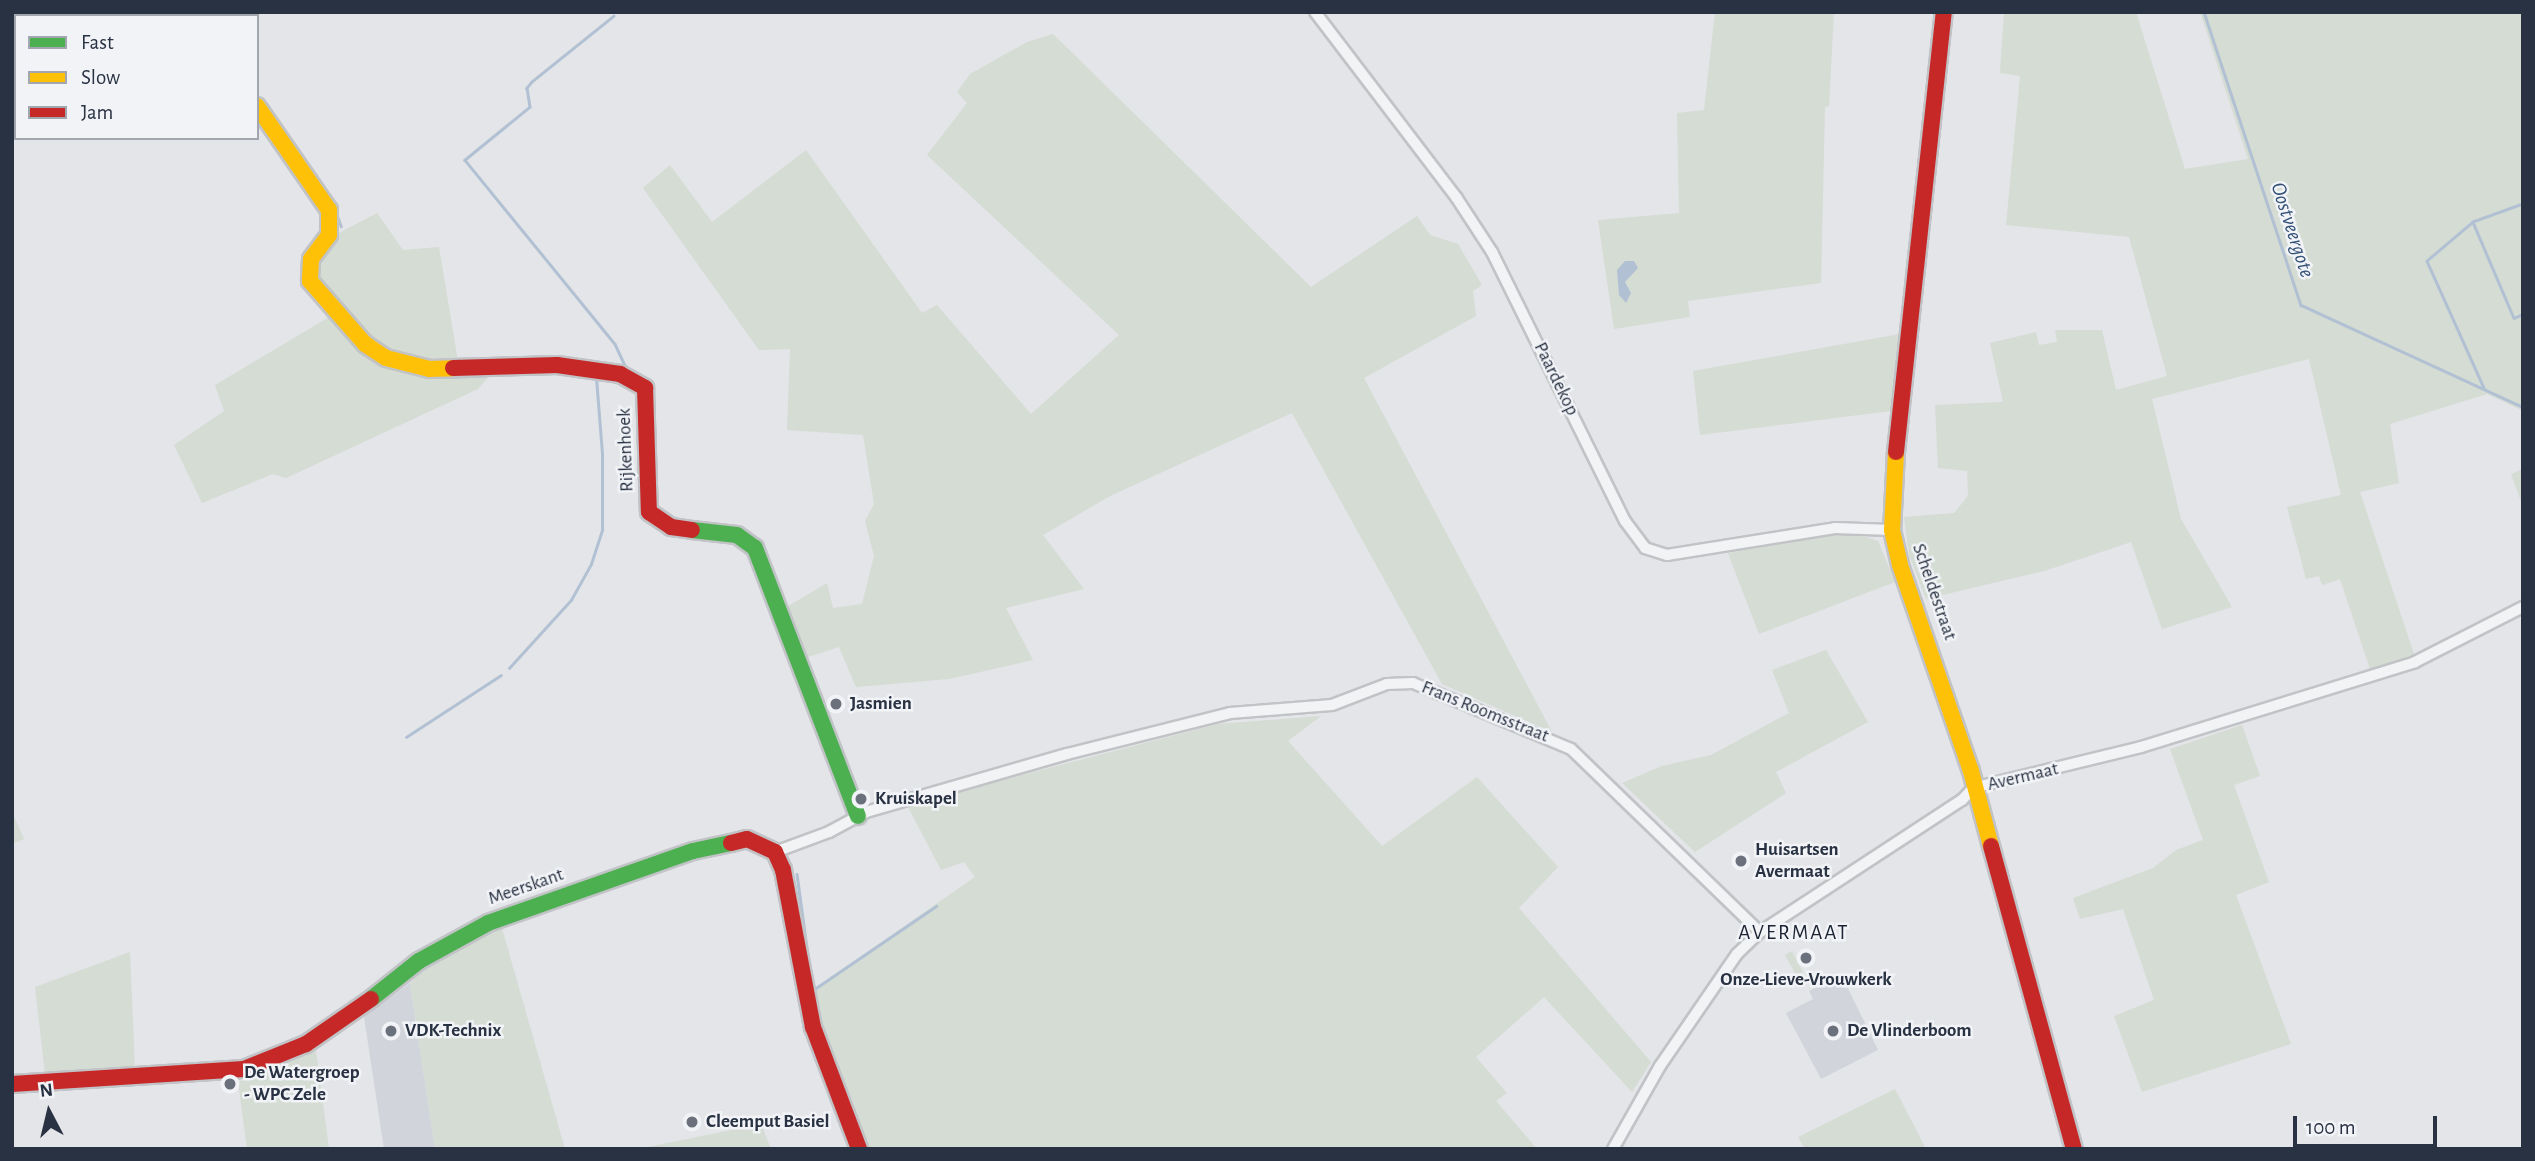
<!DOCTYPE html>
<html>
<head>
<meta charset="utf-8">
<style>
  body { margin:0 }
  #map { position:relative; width:2535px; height:1161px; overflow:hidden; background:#e3e5e8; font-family:"Alegreya Sans",sans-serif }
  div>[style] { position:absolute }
  .built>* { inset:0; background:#d1d5db }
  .green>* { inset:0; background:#d4dcd3 }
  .water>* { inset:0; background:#b1c1d3 }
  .stream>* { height:2.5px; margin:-1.25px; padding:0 1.25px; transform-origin:1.25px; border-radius:1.25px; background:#b1c1d3 }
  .roads { filter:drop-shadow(2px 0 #c1c3c6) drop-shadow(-2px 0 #c1c3c6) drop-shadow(0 2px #c1c3c6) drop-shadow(0 -2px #c1c3c6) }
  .street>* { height:10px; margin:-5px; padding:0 5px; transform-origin:5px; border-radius:5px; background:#f2f3f5 }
  .fast>* { height:16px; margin:-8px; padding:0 8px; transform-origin:8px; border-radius:8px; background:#4caf50 }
  .slow>* { height:16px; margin:-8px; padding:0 8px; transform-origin:8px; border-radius:8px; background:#ffc107 }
  .jam>* { height:16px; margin:-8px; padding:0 8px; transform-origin:8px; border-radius:8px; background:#c62828 }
  .dots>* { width:19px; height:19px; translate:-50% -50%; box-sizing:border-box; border:4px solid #f1f3f7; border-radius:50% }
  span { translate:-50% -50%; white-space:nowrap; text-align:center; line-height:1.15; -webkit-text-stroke:5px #f1f3f7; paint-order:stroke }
  .street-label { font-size:19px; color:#293242 }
  .poi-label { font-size:19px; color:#293242; font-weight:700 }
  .left { translate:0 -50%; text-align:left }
  .water-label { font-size:21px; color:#335076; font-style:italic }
  .neighbourhood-label { font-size:21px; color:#1b2333; letter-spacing:2px }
  .frame { position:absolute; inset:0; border:14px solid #293242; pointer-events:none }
  .legend { position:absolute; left:14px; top:14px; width:245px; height:126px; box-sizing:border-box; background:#f1f3f7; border:2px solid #a1a6af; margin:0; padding:9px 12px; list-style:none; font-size:21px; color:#293242 }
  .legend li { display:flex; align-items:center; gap:14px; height:35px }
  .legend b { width:35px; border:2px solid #a1a6af }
  .north { position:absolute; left:14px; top:1077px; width:70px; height:70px; -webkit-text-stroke:5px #f1f3f7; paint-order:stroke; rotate:353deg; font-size:19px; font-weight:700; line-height:28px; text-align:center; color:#293242 }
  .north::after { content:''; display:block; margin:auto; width:24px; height:32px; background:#293242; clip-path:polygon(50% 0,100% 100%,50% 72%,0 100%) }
  .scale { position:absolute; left:2293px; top:1116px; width:144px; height:32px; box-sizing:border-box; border:4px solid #293242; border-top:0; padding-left:9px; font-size:21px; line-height:24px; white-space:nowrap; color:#293242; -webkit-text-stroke:5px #f1f3f7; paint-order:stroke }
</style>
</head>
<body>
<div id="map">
  <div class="built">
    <i style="clip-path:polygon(1841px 974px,1878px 1050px,1821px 1079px,1786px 1013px,1813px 999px,1809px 991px)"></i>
    <i style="clip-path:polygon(410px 983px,435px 1149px,384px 1149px,364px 1017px)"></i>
  </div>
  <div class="green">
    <i style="clip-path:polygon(1715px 12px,1834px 12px,1829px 106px,1825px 107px,1821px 283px,1688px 301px,1690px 317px,1614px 329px,1598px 220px,1679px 213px,1677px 113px,1704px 110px)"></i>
    <i style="clip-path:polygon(2004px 12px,2136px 12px,2185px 169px,2248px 159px,2200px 12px,2523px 12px,2523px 411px,2487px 394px,2390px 424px,2399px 483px,2360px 492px,2415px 657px,2371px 672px,2340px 579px,2322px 585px,2319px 576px,2306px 579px,2287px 507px,2341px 495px,2309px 359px,2152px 399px,2181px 519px,2232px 607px,2162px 629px,2131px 542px,2044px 571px,1926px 599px,1909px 555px,1904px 517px,1954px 513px,1968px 496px,1967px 471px,1938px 468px,1935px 405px,2003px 402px,1990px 343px,2036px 332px,2039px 345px,2057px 342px,2055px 330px,2102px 330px,2116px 390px,2167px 376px,2129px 237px,2006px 225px,2020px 76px,2000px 73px)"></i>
    <i style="clip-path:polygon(1053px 34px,1311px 287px,1417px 216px,1430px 235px,1458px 244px,1482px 285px,1473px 291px,1476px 316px,1364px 378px,1552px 732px,1442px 684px,1292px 413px,1110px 496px,1043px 535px,1084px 589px,1006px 608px,1033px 660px,949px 679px,856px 687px,839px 647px,805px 658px,785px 608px,827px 583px,833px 608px,862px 604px,874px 556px,865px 521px,874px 504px,863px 435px,787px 430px,790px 349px,759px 350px,643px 188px,670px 165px,712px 222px,806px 150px,922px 313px,937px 305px,1031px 414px,1119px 335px,927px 155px,967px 103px,957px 92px,970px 74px,1027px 42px)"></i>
    <i style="clip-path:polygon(377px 213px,403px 250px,439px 247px,459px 367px,438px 366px,376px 347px,316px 280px,319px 255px,337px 234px)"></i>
    <i style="clip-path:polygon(331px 316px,374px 359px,428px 376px,493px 372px,478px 389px,286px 478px,273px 474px,202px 503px,174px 445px,224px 411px,215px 385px)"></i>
    <i style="clip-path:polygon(1900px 334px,1891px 411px,1700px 435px,1693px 371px)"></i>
    <i style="clip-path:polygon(2523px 469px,2523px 507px,2511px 474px)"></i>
    <i style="clip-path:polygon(1851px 532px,1878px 541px,1895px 582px,1759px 634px,1728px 553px)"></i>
    <i style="clip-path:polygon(1826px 650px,1868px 722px,1776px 772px,1786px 793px,1695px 852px,1622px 783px,1662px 766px,1711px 755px,1789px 713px,1772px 670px)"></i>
    <i style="clip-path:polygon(1321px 716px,1288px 741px,1382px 846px,1477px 777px,1558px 867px,1519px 908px,1651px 1062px,1632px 1092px,1544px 997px,1476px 1057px,1507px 1093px,1496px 1101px,1537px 1149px,869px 1149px,836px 1076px,812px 990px,975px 877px,964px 862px,941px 870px,907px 805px,1218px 724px)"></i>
    <i style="clip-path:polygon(2242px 725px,2260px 776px,2234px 785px,2269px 882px,2236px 895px,2291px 1044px,2142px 1092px,2114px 1016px,2154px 1000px,2123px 909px,2080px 919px,2073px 898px,2153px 868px,2176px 850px,2203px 840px,2170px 749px)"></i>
    <i style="clip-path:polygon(12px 812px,24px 839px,12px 844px)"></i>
    <i style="clip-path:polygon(501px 925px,565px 1149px,435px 1149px,410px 983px,435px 961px)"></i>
    <i style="clip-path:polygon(1792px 951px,1803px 972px,1796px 975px,1785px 955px)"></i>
    <i style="clip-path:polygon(130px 952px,135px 1070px,45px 1074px,35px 987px)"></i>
    <i style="clip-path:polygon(316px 1051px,329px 1149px,247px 1149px,238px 1082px)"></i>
    <i style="clip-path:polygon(1895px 1089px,1926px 1149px,1805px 1149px,1798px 1137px)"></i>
    <i style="clip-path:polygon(761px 1124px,771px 1149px,638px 1149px)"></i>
  </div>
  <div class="water">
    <i style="clip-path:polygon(1625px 261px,1634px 261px,1638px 268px,1625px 282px,1631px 293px,1626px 303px,1619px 295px,1617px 270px)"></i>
  </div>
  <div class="stream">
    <i style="left:197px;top:12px;width:5px;rotate:53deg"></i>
    <i style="left:2204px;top:12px;width:309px;rotate:71.7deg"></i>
    <i style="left:2301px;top:305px;width:244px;rotate:24.7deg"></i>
    <i style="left:614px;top:16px;width:105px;rotate:141.2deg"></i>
    <i style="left:532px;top:82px;width:8px;rotate:130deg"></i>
    <i style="left:527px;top:88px;width:19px;rotate:81deg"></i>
    <i style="left:530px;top:107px;width:84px;rotate:140.8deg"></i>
    <i style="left:465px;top:160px;width:237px;rotate:50.8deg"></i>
    <i style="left:615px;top:344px;width:26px;rotate:65deg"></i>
    <i style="left:292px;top:143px;width:42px;rotate:53.7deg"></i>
    <i style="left:324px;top:187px;width:21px;rotate:62deg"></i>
    <i style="left:2520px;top:205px;width:50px;rotate:160.1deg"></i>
    <i style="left:2473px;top:222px;width:104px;rotate:66.9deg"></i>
    <i style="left:2514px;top:318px;width:10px;rotate:-24deg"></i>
    <i style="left:336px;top:212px;width:15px;rotate:70deg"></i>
    <i style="left:2473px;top:222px;width:60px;rotate:139.7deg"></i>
    <i style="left:2427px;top:261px;width:139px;rotate:65.8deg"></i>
    <i style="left:451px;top:377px;width:40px;rotate:-2.9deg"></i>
    <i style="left:509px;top:668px;width:92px;rotate:-47.6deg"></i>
    <i style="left:571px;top:600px;width:41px;rotate:-60.9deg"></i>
    <i style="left:591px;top:564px;width:36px;rotate:-72deg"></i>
    <i style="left:602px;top:530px;width:76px;rotate:-90deg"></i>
    <i style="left:602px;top:454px;width:76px;rotate:-94.5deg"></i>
    <i style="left:406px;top:737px;width:113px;rotate:-33.1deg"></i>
    <i style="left:797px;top:874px;width:104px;rotate:82.3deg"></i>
    <i style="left:813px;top:990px;width:149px;rotate:-34.3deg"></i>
    <i style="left:860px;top:1129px;width:22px;rotate:68deg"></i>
  </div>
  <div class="roads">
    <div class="street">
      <i style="left:189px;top:12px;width:5px;rotate:53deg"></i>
      <i style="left:1315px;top:12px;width:233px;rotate:52.7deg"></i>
      <i style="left:1456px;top:197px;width:66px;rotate:56.8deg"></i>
      <i style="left:1492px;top:252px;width:300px;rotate:63.7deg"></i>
      <i style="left:1625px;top:521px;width:34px;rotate:53deg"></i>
      <i style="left:1645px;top:548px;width:23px;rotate:18deg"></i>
      <i style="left:1667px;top:555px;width:170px;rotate:-9.1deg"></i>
      <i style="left:1835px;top:528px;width:57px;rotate:2deg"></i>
      <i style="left:775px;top:852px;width:58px;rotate:-20.3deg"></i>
      <i style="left:829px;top:832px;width:42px;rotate:-28.4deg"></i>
      <i style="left:866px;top:812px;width:209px;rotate:-16.1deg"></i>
      <i style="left:1067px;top:754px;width:168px;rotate:-14.1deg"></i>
      <i style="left:1230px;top:713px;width:102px;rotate:-4.5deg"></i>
      <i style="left:1332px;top:705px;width:59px;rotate:-20.9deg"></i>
      <i style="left:1387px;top:684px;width:26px;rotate:-2deg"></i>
      <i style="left:1413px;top:683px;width:171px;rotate:22.7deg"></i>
      <i style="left:1571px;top:749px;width:263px;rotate:44.1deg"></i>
      <i style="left:1613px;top:1149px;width:95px;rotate:-60.5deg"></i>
      <i style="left:1660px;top:1066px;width:136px;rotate:-55.5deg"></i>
      <i style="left:1737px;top:954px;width:32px;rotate:-44deg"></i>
      <i style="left:1760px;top:932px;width:241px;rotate:-33.2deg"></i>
      <i style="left:1962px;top:800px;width:16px;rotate:-47deg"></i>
      <i style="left:1973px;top:788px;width:173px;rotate:-13.7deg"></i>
      <i style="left:2141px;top:747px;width:287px;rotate:-17.2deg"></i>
      <i style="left:2415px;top:662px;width:121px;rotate:-27deg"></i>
    </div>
    <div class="fast">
      <i style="left:692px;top:530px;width:45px;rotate:6.3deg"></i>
      <i style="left:737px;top:535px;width:22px;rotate:36deg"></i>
      <i style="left:755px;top:548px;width:287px;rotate:69deg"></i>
      <i style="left:371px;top:999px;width:61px;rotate:-38.4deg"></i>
      <i style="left:419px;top:961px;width:79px;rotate:-28.8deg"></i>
      <i style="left:488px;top:923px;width:217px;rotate:-19.4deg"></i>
      <i style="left:693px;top:851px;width:39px;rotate:-12deg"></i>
    </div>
    <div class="slow">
      <i style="left:257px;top:106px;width:126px;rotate:55.3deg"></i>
      <i style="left:329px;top:210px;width:25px;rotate:90deg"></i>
      <i style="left:329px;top:235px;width:30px;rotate:127deg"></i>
      <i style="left:311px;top:259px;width:22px;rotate:93deg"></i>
      <i style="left:310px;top:281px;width:84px;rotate:48.9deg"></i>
      <i style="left:365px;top:344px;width:25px;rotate:34deg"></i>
      <i style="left:386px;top:358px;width:44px;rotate:14.3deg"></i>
      <i style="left:429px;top:369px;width:24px;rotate:-2deg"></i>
      <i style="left:1896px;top:452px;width:78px;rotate:92.9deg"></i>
      <i style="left:1892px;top:530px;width:36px;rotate:77deg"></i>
      <i style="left:1900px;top:565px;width:218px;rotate:71deg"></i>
      <i style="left:1971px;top:771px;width:78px;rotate:75.1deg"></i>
    </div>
    <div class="jam">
      <i style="left:453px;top:368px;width:104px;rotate:-1.7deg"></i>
      <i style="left:557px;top:365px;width:64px;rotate:8.1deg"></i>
      <i style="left:620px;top:374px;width:29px;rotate:29deg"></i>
      <i style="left:645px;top:388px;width:124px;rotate:88.2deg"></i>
      <i style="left:649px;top:512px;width:27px;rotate:34deg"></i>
      <i style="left:671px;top:527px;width:21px;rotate:8deg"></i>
      <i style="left:1896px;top:452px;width:443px;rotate:-83.8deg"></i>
      <i style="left:731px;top:843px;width:16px;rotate:-14deg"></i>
      <i style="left:747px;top:839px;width:31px;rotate:25deg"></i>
      <i style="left:775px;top:852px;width:20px;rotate:66deg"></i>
      <i style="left:783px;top:870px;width:160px;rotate:79.2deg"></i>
      <i style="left:813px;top:1027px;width:130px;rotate:69.3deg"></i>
      <i style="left:1991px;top:846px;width:314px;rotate:74.7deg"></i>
      <i style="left:12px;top:1084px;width:232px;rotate:-3.7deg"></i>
      <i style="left:244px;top:1069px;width:67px;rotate:-22deg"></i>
      <i style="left:306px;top:1044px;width:79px;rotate:-34.7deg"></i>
    </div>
  </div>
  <div class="dots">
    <i style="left:836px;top:704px;background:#6a717c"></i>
    <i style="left:861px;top:799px;background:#6a717c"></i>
    <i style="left:1741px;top:861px;background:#6a717c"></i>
    <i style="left:1806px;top:958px;background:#6a717c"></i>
    <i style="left:391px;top:1031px;background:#6a717c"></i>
    <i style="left:1833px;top:1031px;background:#6a717c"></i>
    <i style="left:230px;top:1084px;background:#6a717c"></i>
    <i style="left:692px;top:1122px;background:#6a717c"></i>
  </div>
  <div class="street-label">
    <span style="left:1556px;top:379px;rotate:64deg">Paardekop</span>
    <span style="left:626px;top:450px;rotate:-92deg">Rijkenhoek</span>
    <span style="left:1934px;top:592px;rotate:71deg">Scheldestraat</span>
    <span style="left:1485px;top:712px;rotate:22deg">Frans Roomsstraat</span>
    <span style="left:2023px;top:777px;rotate:-13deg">Avermaat</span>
    <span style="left:526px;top:887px;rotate:-19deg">Meerskant</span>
  </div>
  <div class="poi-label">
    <span class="left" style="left:850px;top:704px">Jasmien</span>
    <span class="left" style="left:875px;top:799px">Kruiskapel</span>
    <span class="left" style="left:1755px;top:861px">Huisartsen<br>Avermaat</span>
    <span style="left:1806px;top:980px">Onze-Lieve-Vrouwkerk</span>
    <span class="left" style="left:405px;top:1031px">VDK-Technix</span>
    <span class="left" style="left:1847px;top:1031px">De Vlinderboom</span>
    <span class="left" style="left:244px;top:1084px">De Watergroep<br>- WPC Zele</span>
    <span class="left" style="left:706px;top:1122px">Cleemput Basiel</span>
  </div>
  <div class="water-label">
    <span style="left:2292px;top:230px;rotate:72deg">Oostveergote</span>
  </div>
  <div class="neighbourhood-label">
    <span style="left:1794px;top:933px">AVERMAAT</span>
  </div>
  <div class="frame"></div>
  <ul class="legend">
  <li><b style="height:9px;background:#4caf50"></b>Fast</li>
  <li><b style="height:9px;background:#ffc107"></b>Slow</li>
  <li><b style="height:9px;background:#c62828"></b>Jam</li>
  </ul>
  <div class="north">N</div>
  <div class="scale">100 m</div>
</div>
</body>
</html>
